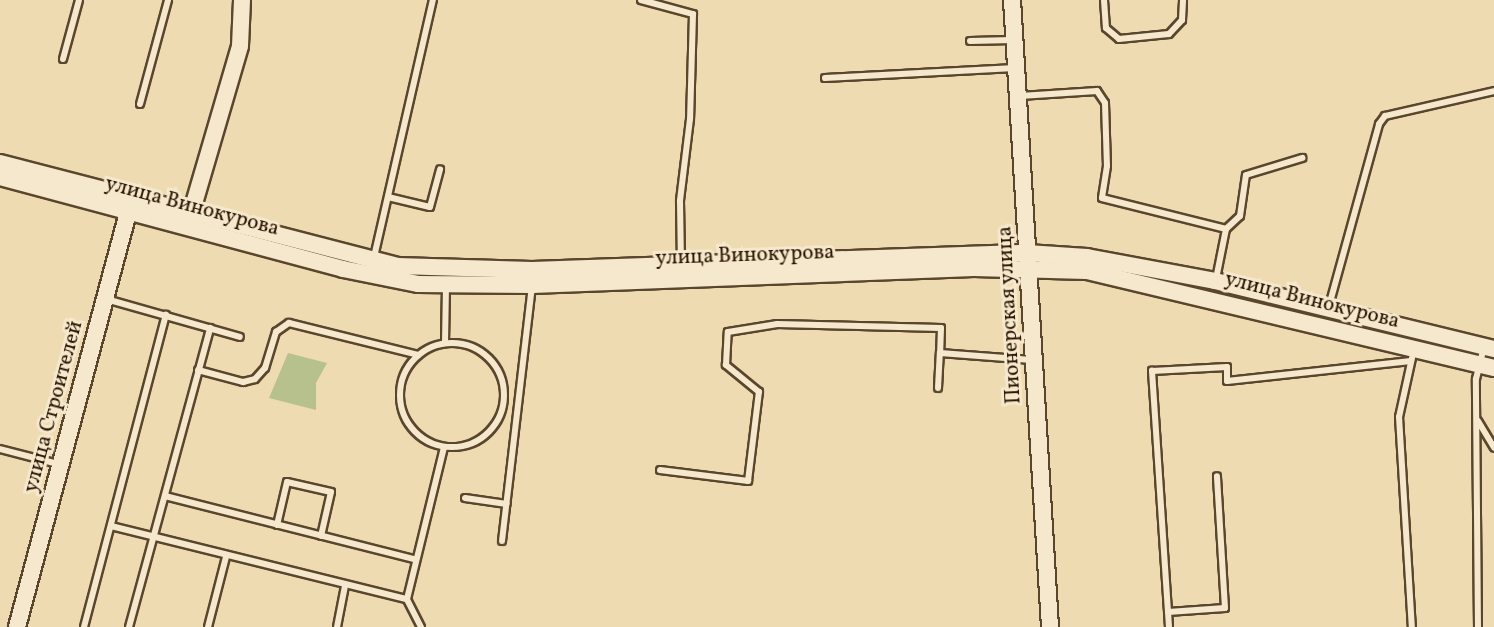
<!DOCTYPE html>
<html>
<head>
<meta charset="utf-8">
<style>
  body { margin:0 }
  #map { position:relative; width:1494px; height:627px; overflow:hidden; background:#efdbb1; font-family:Vollkorn,serif }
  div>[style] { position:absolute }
  .green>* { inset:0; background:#b6c18e }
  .roads { filter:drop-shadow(2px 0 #5a462d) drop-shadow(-2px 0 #5a462d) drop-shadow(0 2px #5a462d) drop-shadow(0 -2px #5a462d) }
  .lane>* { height:6px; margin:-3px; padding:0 3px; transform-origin:3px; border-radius:3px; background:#f5e8cc }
  .lane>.ring { margin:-3px; padding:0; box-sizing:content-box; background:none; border:6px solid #f5e8cc; border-radius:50% }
  .secondary>* { height:16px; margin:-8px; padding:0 8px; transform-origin:8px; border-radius:8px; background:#f5e8cc }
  span { translate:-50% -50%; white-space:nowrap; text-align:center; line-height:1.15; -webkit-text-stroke:6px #f5e8cc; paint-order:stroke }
  .street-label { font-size:21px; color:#281401 }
</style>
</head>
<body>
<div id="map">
  <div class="green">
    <i style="clip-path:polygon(288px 353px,327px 363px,316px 383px,316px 410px,269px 398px)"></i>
  </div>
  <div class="roads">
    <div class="lane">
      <i style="left:641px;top:0;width:54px;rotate:15.1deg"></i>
      <i style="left:693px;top:14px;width:105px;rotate:91.6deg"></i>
      <i style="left:690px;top:119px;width:83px;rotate:97deg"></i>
      <i style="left:680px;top:201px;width:64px;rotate:89.1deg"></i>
      <i style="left:1104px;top:0;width:28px;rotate:86deg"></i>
      <i style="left:1106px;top:28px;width:17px;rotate:40deg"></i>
      <i style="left:1119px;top:39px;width:50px;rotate:-5.7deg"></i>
      <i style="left:1169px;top:34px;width:19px;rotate:-47deg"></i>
      <i style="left:1182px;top:20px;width:20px;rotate:-87deg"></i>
      <i style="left:970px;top:41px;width:43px;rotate:-1.3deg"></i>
      <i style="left:63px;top:59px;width:61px;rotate:-74.8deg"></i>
      <i style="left:825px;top:78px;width:190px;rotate:-3deg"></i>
      <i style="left:1020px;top:96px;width:77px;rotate:-3.7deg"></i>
      <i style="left:1097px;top:91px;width:14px;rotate:56deg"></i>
      <i style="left:1105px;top:103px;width:63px;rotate:88.2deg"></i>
      <i style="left:1107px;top:166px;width:32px;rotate:99deg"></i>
      <i style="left:1102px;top:198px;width:128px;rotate:14deg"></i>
      <i style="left:140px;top:104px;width:108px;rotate:-74.9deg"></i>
      <i style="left:388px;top:197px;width:43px;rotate:13.4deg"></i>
      <i style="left:430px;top:207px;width:39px;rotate:-75deg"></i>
      <i style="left:374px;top:257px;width:264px;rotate:-77.1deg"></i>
      <i style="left:1216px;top:279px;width:51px;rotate:-78.7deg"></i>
      <i style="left:1226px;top:229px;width:19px;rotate:-43deg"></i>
      <i style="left:1240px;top:216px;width:41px;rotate:-81.7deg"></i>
      <i style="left:1246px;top:175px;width:59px;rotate:-16.9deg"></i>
      <i style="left:106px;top:299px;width:139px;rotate:15.8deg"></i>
      <i style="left:1329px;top:306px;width:189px;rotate:-74.6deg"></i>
      <i style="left:1379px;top:124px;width:10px;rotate:-53deg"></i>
      <i style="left:1385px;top:116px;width:112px;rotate:-12.9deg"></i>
      <i class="ring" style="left:400px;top:343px;width:98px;height:98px"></i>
      <i style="left:445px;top:343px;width:57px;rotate:-89deg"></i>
      <i style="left:1412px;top:358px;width:60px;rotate:102.4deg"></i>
      <i style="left:1399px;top:417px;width:210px;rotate:86.5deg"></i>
      <i style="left:198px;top:370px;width:47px;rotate:14.9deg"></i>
      <i style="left:243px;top:382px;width:12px;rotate:-14deg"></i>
      <i style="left:255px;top:379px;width:15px;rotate:-48deg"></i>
      <i style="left:265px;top:368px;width:38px;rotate:-73deg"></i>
      <i style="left:276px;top:332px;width:16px;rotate:-35deg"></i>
      <i style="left:289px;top:323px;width:133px;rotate:13.9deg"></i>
      <i style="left:938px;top:388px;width:35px;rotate:-87deg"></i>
      <i style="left:1478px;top:421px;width:31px;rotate:59deg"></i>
      <i style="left:0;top:449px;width:60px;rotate:14.5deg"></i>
      <i style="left:660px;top:470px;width:89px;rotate:7.1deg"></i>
      <i style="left:748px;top:481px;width:90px;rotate:-83deg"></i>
      <i style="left:759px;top:392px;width:43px;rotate:-140.7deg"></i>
      <i style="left:726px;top:365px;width:33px;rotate:-87deg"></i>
      <i style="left:728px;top:332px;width:50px;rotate:-9.3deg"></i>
      <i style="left:777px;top:324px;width:164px;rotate:1.4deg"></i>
      <i style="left:941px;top:328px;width:25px;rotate:92deg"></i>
      <i style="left:940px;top:353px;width:92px;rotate:4.4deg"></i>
      <i style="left:165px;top:496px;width:257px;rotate:14.2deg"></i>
      <i style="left:465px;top:498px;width:42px;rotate:8.1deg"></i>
      <i style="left:277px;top:525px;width:44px;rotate:-76.9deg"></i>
      <i style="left:287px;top:482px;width:45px;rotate:12.8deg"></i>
      <i style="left:331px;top:492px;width:45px;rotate:102.8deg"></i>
      <i style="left:111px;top:526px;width:305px;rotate:13.9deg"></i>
      <i style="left:502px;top:541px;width:257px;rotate:-83.3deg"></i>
      <i style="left:1168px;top:612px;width:57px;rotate:-4deg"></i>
      <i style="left:1225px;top:608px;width:132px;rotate:-93.5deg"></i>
      <i style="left:84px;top:627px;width:323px;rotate:-75.3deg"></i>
      <i style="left:129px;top:627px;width:310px;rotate:-74.8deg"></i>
      <i style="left:208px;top:627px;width:72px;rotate:-75.6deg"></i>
      <i style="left:337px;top:627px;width:42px;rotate:-79deg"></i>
      <i style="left:421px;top:627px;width:31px;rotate:-117deg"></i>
      <i style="left:407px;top:599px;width:156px;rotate:-76.3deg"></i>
      <i style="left:1169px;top:627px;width:257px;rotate:-93.8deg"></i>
      <i style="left:1152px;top:371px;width:75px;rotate:-3.1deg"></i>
      <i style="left:1227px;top:367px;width:14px;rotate:90deg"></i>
      <i style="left:1227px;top:381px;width:185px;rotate:-6.2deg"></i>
      <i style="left:1478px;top:627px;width:248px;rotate:-90.5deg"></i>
      <i style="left:1476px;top:379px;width:34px;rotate:-76deg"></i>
    </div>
    <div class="secondary">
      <i style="left:1012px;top:0;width:628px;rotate:86.53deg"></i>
      <i style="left:0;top:163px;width:410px;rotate:14.5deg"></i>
      <i style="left:397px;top:266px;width:135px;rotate:1.7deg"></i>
      <i style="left:532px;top:270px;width:495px;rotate:-2deg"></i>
      <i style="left:1027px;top:253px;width:60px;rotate:3.8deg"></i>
      <i style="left:1087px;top:257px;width:130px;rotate:10.6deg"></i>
      <i style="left:1215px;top:281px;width:287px;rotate:13.7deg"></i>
      <i style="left:0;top:177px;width:355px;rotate:15deg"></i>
      <i style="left:343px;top:269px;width:76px;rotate:11.3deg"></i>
      <i style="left:418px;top:284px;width:114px;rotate:0.5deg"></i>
      <i style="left:532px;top:285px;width:442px;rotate:-2.2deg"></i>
      <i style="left:974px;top:268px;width:113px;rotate:1.5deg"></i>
      <i style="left:1087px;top:271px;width:418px;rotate:13.4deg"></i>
      <i style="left:188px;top:224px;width:185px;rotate:-73.7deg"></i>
      <i style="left:240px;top:46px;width:46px;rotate:-87.5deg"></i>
      <i style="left:17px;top:627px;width:438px;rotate:-75deg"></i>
    </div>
  </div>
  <div class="street-label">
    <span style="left:192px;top:207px;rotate:15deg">улица Винокурова</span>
    <span style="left:745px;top:256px;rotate:-2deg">улица Винокурова</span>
    <span style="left:1312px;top:301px;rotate:14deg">улица Винокурова</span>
    <span style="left:1010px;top:315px;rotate:-93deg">Пионерская улица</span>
    <span style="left:54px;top:407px;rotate:-75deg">улица Строителей</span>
  </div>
</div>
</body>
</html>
